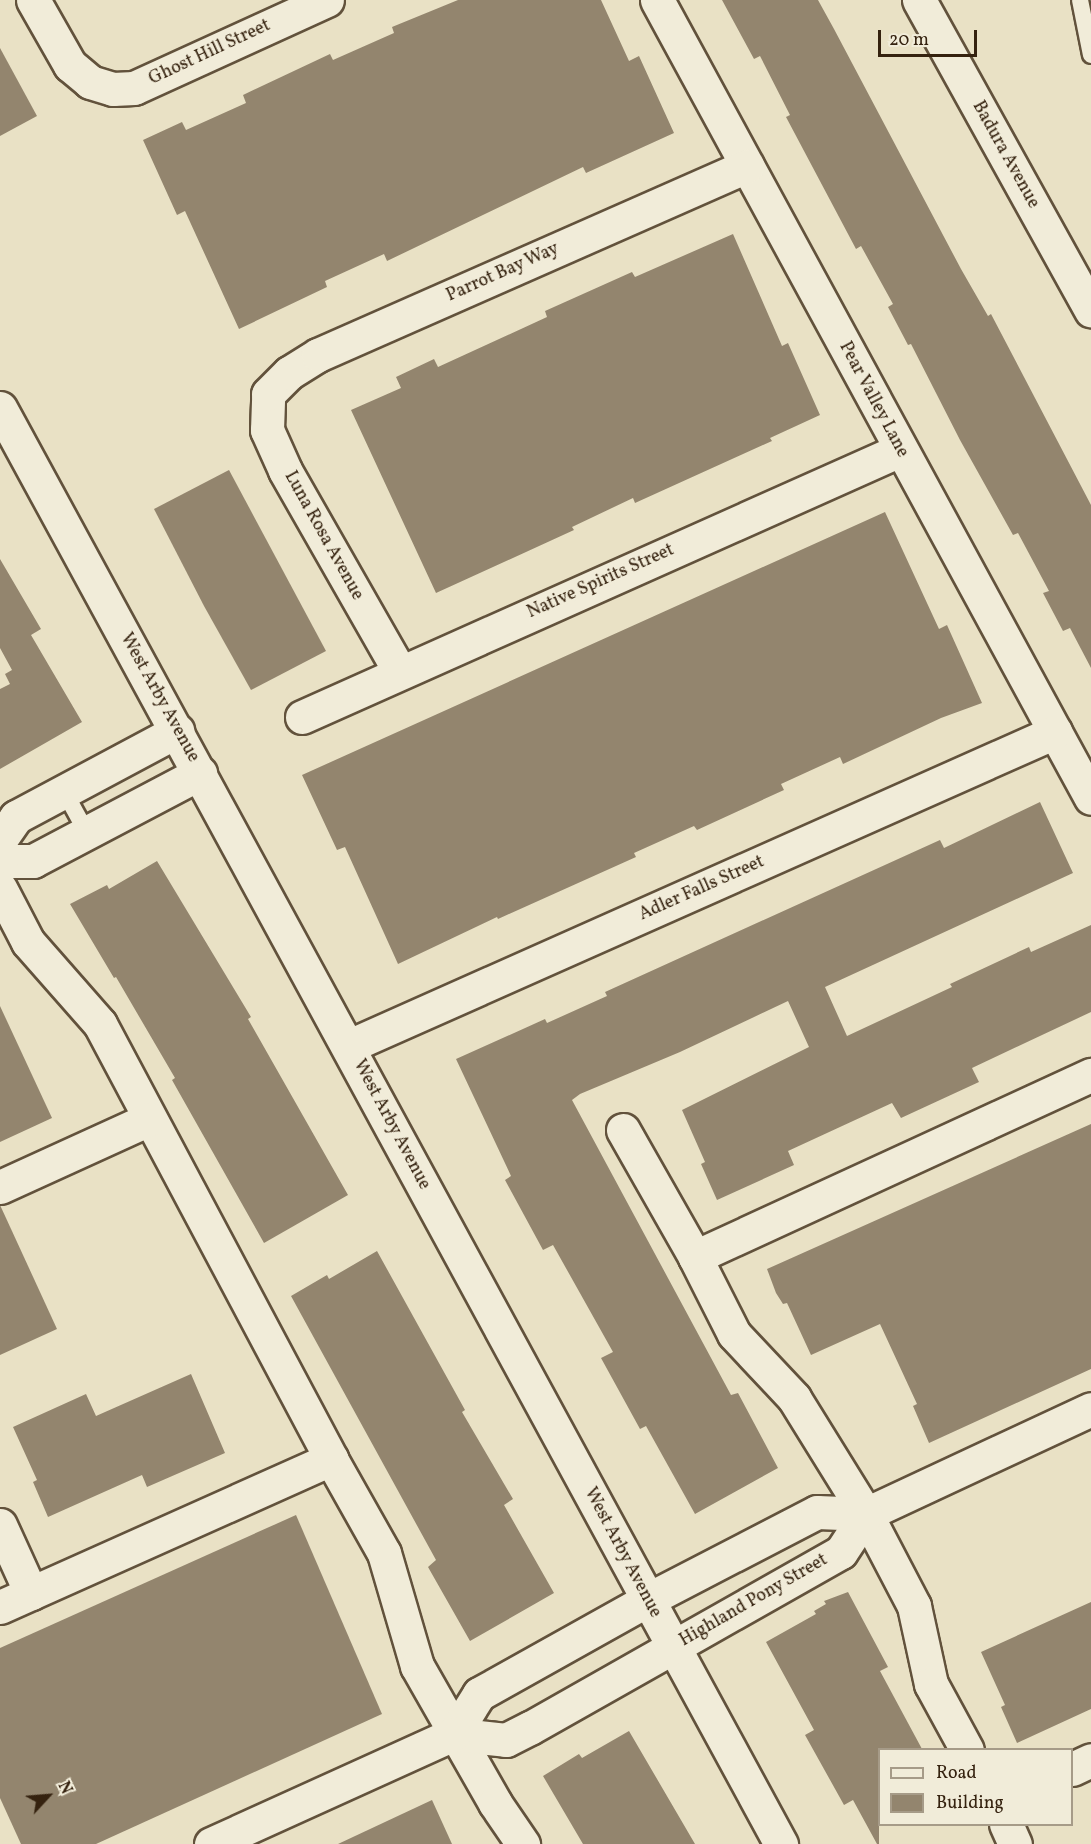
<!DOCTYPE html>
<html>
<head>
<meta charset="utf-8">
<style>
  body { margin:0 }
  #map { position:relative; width:1091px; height:1844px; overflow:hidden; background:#e9e1c5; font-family:Vollkorn,serif }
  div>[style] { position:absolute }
  .building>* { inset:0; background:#93856e }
  .roads { filter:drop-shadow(2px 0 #62523c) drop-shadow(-2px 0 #62523c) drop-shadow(0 2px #62523c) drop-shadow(0 -2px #62523c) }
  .lane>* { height:16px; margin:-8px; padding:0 8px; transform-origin:8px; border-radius:8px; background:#f1ecd9 }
  .street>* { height:33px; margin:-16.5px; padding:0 16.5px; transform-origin:16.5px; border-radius:16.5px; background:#f1ecd9 }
  .secondary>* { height:33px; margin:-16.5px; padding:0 16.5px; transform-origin:16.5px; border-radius:16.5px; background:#f1ecd9 }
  span { translate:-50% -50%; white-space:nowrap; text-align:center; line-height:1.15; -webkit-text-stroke:4.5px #f1ecd9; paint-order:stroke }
  .street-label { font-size:18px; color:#35220f }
  .legend { position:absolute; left:878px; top:1748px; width:195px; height:78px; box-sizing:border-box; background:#f1ecd9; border:2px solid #a69b88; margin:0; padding:8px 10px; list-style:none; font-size:18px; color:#35220f }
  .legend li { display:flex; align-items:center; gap:12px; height:30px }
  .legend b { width:30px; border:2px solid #a69b88 }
  .north { position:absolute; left:18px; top:1766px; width:60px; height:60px; -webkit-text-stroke:4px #f1ecd9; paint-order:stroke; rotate:64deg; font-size:16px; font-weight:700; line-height:24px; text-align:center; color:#35220f }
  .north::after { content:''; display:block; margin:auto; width:21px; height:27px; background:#35220f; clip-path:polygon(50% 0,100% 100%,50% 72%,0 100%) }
  .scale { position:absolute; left:878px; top:30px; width:99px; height:27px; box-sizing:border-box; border:3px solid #35220f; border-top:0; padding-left:8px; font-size:18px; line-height:21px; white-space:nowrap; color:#35220f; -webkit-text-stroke:4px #f1ecd9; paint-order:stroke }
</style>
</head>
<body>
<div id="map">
  <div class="building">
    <i style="clip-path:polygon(458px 0,601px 0,629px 61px,639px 56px,674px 133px,586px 173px,583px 167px,387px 261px,384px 254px,325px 281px,327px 287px,239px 329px,185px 211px,177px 215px,143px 140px,182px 122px,186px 130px,246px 103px,243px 95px,330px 54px,333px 60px,394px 33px,392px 27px)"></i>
    <i style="clip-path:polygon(722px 0,818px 0,834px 29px,961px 269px,988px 316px,991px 314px,1091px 505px,1091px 668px,1070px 628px,1063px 631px,1043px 593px,1049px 591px,1018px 533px,1013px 535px,960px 440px,911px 344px,908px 345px,888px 307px,893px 304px,861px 246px,856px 249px,786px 117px,790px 115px,760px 56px,754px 59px)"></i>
    <i style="clip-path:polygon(0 48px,37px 116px,0 136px)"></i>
    <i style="clip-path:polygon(733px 234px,782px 346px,788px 343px,820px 415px,770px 438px,772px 441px,635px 503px,633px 498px,572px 527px,574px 530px,436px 593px,351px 410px,401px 388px,396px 377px,434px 359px,438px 367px,547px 317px,545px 311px,632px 272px,635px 277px)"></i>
    <i style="clip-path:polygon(229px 470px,326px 651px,251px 690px,204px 606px,154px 509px)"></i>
    <i style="clip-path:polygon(885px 512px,939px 629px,947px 625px,982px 703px,941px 718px,843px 764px,840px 757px,781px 784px,784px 790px,697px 830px,694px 826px,634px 853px,636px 857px,498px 919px,497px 917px,398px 964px,345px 847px,337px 850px,302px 775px)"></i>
    <i style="clip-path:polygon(0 559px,41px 629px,31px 635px,82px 722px,0 769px,0 689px,10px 684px,5px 674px,12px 670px,0 648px)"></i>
    <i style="clip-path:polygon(1040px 802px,1073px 873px,825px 987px,847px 1036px,952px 987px,950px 984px,1029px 947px,1031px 952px,1091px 925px,1091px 1012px,972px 1068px,979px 1082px,901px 1118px,892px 1103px,788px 1151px,794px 1165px,717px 1200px,701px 1164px,705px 1162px,682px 1110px,809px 1047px,788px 1001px,680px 1052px,580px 1094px,572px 1100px,731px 1395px,738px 1393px,778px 1468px,695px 1514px,646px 1426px,640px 1429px,601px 1358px,613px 1352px,553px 1245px,543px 1250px,505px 1180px,511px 1176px,456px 1059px,545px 1019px,547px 1023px,607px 996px,605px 992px,940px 840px,944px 848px)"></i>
    <i style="clip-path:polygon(157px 861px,251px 1017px,248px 1019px,348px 1195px,264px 1243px,172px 1080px,175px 1078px,116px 977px,114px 978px,70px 904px,107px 885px,109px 889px)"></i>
    <i style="clip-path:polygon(0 1006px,52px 1118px,0 1142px)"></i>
    <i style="clip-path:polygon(1091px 1124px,1091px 1369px,929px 1443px,913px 1406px,917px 1404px,880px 1324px,811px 1355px,787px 1303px,783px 1304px,776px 1293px,767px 1269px)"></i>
    <i style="clip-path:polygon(0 1205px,57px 1329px,0 1355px)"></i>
    <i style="clip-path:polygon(377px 1251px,465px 1410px,462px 1412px,513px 1499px,504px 1505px,554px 1593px,470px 1641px,428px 1567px,436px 1560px,291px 1296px,327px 1275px,329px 1279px)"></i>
    <i style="clip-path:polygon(191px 1374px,225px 1453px,147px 1487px,142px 1475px,48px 1517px,33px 1482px,37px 1480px,13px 1427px,86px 1394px,96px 1416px)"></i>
    <i style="clip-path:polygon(296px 1515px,382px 1714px,96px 1844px,21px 1844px,0 1798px,0 1648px)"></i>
    <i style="clip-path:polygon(848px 1592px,888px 1667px,880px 1671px,922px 1749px,879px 1749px,879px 1844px,877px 1844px,853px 1800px,844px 1805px,805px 1735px,814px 1730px,766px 1642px,816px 1614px,814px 1611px,826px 1604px,824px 1601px)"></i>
    <i style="clip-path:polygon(1091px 1602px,1091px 1709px,1017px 1743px,1001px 1707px,1005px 1705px,981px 1652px)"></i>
    <i style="clip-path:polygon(629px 1731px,695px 1844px,583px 1844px,543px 1776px,579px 1754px,582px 1758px)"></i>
    <i style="clip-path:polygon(432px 1800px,452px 1844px,338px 1844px)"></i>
  </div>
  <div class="roads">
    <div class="lane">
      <i style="left:1080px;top:0;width:56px;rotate:78.7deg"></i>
      <i style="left:64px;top:791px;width:48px;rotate:61.3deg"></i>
    </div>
    <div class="street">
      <i style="left:33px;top:0;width:75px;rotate:60.4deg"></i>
      <i style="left:70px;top:65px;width:26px;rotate:40deg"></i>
      <i style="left:90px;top:82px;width:24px;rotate:17deg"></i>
      <i style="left:113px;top:89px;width:21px;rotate:-3deg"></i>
      <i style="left:134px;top:88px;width:212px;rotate:-24.5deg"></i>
      <i style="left:657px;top:0;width:908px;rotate:61.46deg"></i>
      <i style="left:0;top:408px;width:1635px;rotate:61.46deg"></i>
      <i style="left:400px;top:672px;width:232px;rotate:-119.7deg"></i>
      <i style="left:285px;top:470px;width:44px;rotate:-114.2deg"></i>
      <i style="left:267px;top:430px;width:36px;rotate:-88deg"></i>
      <i style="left:268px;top:394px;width:30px;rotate:-45deg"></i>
      <i style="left:289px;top:373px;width:34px;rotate:-32deg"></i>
      <i style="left:318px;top:355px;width:469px;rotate:-23.8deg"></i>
      <i style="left:302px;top:717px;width:655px;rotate:-24.06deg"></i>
      <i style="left:0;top:840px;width:28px;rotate:-55deg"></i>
      <i style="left:16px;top:817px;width:183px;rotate:-28.1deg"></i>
      <i style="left:0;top:861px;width:33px"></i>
      <i style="left:33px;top:861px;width:189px;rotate:-27.8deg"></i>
      <i style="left:0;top:888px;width:61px;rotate:62.6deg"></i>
      <i style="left:28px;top:942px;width:109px;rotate:48.7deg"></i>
      <i style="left:100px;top:1024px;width:493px;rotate:62deg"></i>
      <i style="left:331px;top:1459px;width:108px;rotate:60.6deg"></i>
      <i style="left:384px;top:1553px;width:118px;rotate:73.7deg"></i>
      <i style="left:417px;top:1666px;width:158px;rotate:60.3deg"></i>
      <i style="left:495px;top:1803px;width:50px;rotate:55.7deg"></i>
      <i style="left:349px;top:1046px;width:773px;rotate:-23.98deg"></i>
      <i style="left:623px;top:1130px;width:146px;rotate:60.4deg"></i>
      <i style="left:695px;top:1257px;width:86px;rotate:63.1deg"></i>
      <i style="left:734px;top:1334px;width:88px;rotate:46.8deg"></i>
      <i style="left:794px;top:1398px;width:137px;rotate:58.2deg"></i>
      <i style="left:866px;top:1514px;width:104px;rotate:62.4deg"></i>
      <i style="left:914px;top:1606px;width:80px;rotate:77.7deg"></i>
      <i style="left:931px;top:1684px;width:75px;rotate:61.4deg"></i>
      <i style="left:0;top:1187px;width:164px;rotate:-24.5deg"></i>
      <i style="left:695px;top:1257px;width:436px;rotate:-24.7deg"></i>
      <i style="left:0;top:1525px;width:75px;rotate:65.5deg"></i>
      <i style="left:0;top:1607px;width:363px;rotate:-24.1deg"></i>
      <i style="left:454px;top:1734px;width:47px;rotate:-58deg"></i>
      <i style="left:479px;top:1694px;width:193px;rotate:-29.2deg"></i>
      <i style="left:647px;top:1600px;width:191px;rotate:-27.4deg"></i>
      <i style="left:817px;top:1512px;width:49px;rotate:2.3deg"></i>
      <i style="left:866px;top:1514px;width:248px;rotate:-25deg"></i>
      <i style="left:454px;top:1734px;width:52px;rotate:6.6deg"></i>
      <i style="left:506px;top:1740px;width:27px;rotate:-27deg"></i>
      <i style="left:530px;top:1728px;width:357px;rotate:-29.5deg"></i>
      <i style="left:841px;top:1552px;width:45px;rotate:-56.7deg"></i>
      <i style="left:1072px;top:1769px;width:21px;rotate:-25deg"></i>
      <i style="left:1006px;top:1824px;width:22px;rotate:66deg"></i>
      <i style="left:211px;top:1844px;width:267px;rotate:-24.4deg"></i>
    </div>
    <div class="secondary">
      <i style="left:919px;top:0;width:355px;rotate:61deg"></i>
    </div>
  </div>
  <div class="street-label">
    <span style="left:210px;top:53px;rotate:-25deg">Ghost Hill Street</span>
    <span style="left:1005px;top:155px;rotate:61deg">Badura Avenue</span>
    <span style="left:503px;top:273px;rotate:-24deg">Parrot Bay Way</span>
    <span style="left:873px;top:400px;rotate:62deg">Pear Valley Lane</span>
    <span style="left:323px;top:536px;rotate:61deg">Luna Rosa Avenue</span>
    <span style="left:601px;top:582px;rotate:-24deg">Native Spirits Street</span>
    <span style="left:159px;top:698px;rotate:61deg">West Arby Avenue</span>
    <span style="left:702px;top:889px;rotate:-24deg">Adler Falls Street</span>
    <span style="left:391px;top:1125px;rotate:62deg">West Arby Avenue</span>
    <span style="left:622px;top:1553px;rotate:62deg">West Arby Avenue</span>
    <span style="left:754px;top:1601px;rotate:-30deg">Highland Pony Street</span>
  </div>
  <ul class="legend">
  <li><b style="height:8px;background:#f1ecd9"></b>Road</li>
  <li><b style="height:16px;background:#93856e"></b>Building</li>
  </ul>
  <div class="north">N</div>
  <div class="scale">20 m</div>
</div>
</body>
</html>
